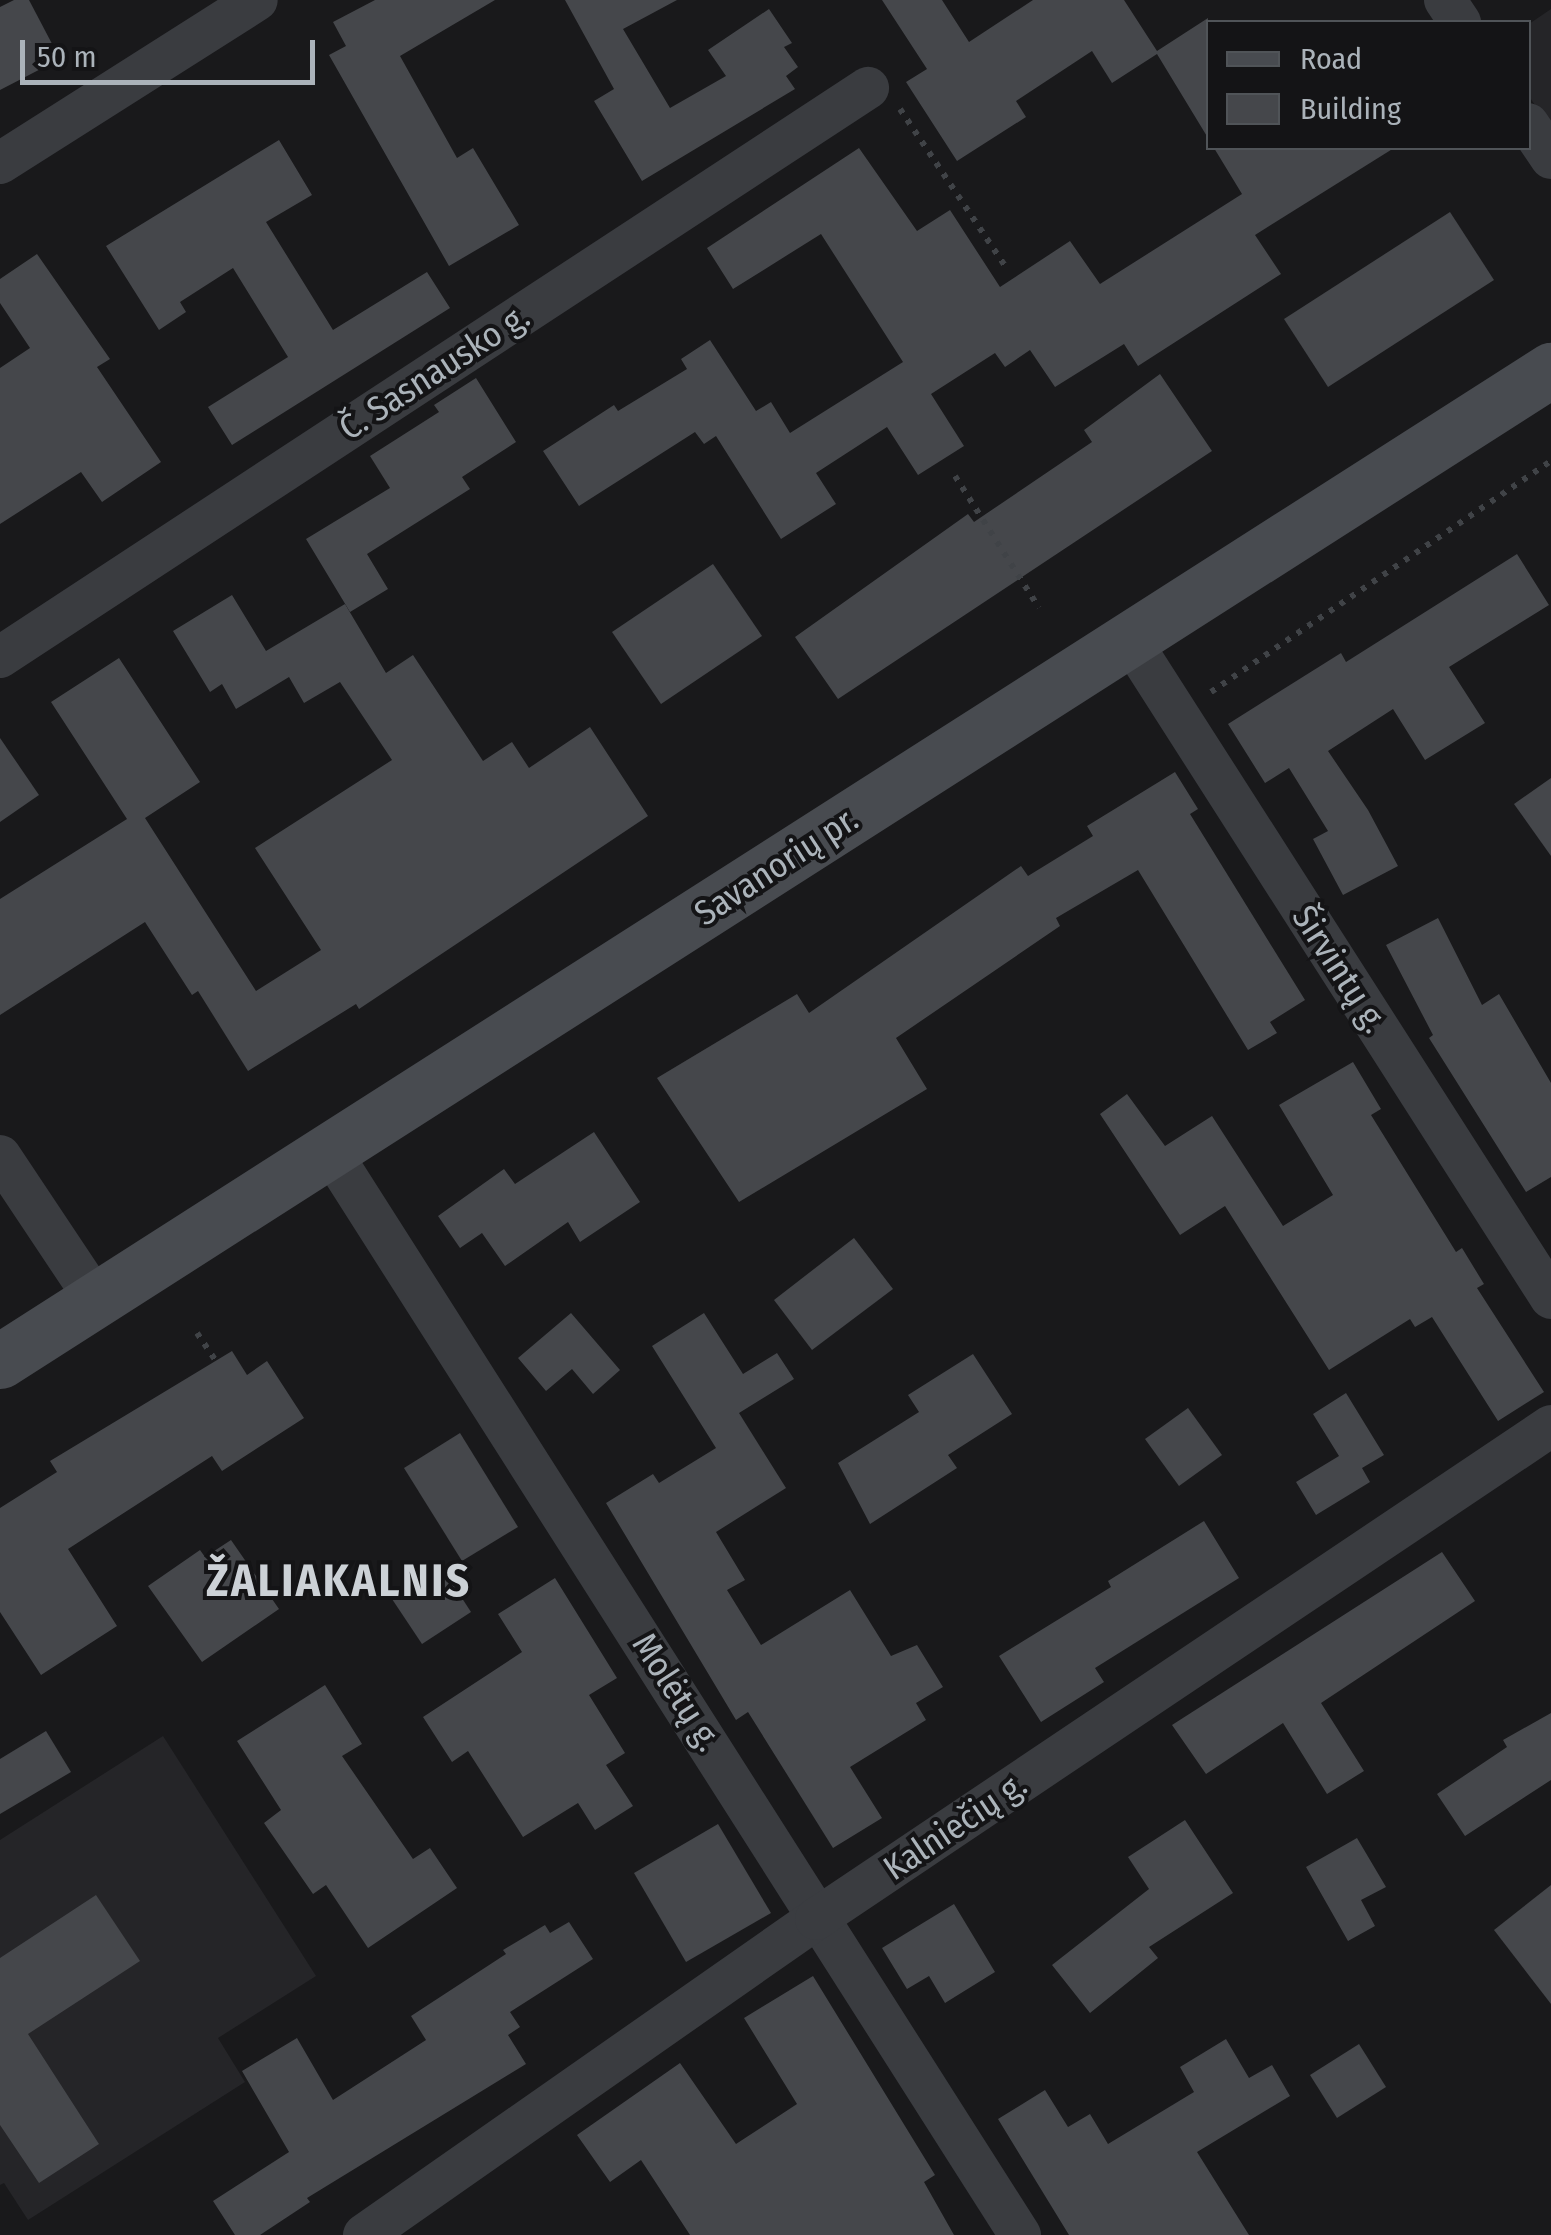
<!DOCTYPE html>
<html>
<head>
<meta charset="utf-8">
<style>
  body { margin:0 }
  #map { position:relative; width:1551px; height:2235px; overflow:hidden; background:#19191b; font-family:"Fira Sans Condensed",sans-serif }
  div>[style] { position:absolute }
  .built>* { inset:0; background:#252528 }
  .building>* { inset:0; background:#45474b }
  .path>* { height:6px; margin-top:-3px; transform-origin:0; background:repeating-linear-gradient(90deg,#404347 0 5px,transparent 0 13px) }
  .minor>* { height:42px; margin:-21px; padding:0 21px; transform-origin:21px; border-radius:21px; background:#3a3c40 }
  .secondary>* { height:55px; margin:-27.5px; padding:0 27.5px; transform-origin:27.5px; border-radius:27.5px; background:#484b50 }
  span { translate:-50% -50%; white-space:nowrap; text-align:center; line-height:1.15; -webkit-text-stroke:8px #141416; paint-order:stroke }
  .street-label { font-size:35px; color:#abb3ba }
  .district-label { font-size:45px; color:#ccd1d6; font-weight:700; letter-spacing:2.5px }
  .legend { position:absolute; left:1206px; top:20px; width:325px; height:130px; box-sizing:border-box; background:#141416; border:2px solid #505458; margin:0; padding:12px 18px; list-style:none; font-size:30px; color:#abb3ba }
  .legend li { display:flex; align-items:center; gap:20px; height:50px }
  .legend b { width:50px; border:2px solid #505458 }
  .scale { position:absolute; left:20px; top:40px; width:295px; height:45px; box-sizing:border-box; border:5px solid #abb3ba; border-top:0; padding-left:12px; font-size:30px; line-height:35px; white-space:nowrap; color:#abb3ba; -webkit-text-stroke:8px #141416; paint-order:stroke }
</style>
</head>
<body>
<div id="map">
  <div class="built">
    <i style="clip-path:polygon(1551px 9px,1551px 130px,1529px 96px,1529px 24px)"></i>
    <i style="clip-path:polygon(163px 1736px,316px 1976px,218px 2038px,245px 2082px,28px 2220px,4px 2183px,0 2185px,0 1840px)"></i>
  </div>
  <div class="building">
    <i style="clip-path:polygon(14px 0,29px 0,60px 59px,0 90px,0 7px)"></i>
    <i style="clip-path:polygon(375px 0,495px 0,400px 56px,457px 158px,473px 148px,519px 225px,449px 266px,329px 55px,346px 46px,333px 22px)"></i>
    <i style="clip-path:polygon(565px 0,677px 0,623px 29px,670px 108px,726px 76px,708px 50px,769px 9px,792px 43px,784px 47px,798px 67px,786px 76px,795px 89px,642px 181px,594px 101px,614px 89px)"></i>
    <i style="clip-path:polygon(882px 0,942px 0,969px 42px,1033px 0,1124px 0,1157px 51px,1208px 18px,1208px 138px,1157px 54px,1112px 83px,1092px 51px,1016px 101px,1026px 117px,957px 161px,906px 82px,927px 69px)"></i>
    <i style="clip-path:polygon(279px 140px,312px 195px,266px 222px,333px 330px,427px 272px,450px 308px,232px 445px,208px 407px,288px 357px,233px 268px,180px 302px,186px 312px,159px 330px,106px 246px)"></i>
    <i style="clip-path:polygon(859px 148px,917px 231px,950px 210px,1000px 287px,1070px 241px,1100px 284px,1242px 194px,1214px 148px,1394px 148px,1255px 235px,1281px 274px,1138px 366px,1124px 344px,1055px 387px,1030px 350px,1005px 367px,995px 353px,931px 394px,964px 446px,918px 475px,887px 427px,816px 473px,836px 504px,781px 539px,716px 436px,704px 444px,695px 432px,579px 506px,543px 451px,614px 405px,618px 411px,687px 369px,681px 359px,710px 340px,756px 411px,771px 402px,790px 433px,903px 362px,821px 234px,733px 289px,707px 248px)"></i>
    <i style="clip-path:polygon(1450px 212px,1494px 280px,1328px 387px,1284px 319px)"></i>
    <i style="clip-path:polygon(37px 254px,110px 359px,97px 367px,161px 462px,102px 502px,81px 472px,0 524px,0 368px,30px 348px,0 303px,0 279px)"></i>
    <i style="clip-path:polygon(1160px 374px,1212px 451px,838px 699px,795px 637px,968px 514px,974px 522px,1092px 442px,1084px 430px)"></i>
    <i style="clip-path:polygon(476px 378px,516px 442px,462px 477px,470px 489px,367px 554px,388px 589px,350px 612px,306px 539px,390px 488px,370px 456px,439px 412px,434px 405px)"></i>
    <i style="clip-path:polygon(1517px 554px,1549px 605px,1449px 667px,1485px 723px,1425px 760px,1393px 709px,1328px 751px,1368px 810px,1398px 866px,1343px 895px,1313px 839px,1328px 831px,1289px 768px,1265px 783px,1228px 724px,1341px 653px,1346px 662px)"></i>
    <i style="clip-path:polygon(713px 564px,762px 636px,661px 704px,612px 632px)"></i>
    <i style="clip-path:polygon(232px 595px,266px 651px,345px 604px,386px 673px,413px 655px,483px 761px,512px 742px,529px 768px,590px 727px,648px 816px,359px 1009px,356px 1004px,248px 1071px,198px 991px,192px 995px,145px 922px,0 1015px,0 899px,127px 819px,51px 702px,119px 658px,200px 782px,145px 818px,256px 991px,321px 950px,255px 848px,392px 760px,340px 682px,304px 703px,289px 677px,236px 709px,222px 684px,210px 692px,173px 631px)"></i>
    <i style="clip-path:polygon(0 738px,39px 795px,0 822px)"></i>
    <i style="clip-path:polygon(1175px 772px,1198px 809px,1190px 814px,1305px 1000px,1270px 1022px,1277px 1033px,1248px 1050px,1138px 870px,1056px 918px,1060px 926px,896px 1038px,927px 1089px,739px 1202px,657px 1078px,797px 994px,809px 1013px,1021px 866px,1028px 876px,1093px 836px,1087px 826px)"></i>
    <i style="clip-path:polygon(1551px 778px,1551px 856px,1514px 804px)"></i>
    <i style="clip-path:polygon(1438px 918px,1482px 1005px,1499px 994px,1551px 1083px,1551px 1177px,1526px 1192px,1429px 1038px,1433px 1035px,1386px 945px)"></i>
    <i style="clip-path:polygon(1353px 1062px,1381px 1109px,1371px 1115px,1456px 1252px,1462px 1248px,1484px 1284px,1477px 1288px,1544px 1392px,1498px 1421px,1432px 1317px,1415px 1327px,1410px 1319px,1329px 1370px,1225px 1206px,1180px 1235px,1100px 1114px,1127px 1094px,1165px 1146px,1212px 1116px,1283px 1226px,1333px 1195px,1279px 1105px)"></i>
    <i style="clip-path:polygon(594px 1132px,640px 1202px,580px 1242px,568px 1222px,505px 1266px,482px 1233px,460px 1248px,438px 1216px,504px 1169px,515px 1184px)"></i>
    <i style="clip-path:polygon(854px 1238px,893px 1289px,812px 1350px,774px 1300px)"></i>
    <i style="clip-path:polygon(571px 1313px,620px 1370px,593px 1394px,572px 1369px,546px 1391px,518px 1358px)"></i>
    <i style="clip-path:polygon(704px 1313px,743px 1374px,777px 1353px,794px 1379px,739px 1413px,786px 1488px,716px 1532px,745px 1580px,727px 1590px,761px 1645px,850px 1590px,891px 1656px,917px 1645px,943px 1687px,916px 1703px,926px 1720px,850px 1767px,882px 1818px,833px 1848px,748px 1712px,736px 1720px,606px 1503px,653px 1474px,659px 1483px,716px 1448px,652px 1346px)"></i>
    <i style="clip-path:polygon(232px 1351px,247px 1375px,267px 1361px,304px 1418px,222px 1471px,212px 1456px,68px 1549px,117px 1626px,41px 1675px,0 1612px,0 1508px,57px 1472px,50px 1461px)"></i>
    <i style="clip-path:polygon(973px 1354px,1012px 1414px,948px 1455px,957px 1468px,870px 1524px,838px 1463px,919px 1412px,908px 1395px)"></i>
    <i style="clip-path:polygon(1346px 1393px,1384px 1455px,1362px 1468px,1370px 1482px,1316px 1515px,1296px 1482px,1339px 1456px,1313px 1414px)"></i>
    <i style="clip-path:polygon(1188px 1408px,1222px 1455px,1179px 1486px,1145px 1439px)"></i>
    <i style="clip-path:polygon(460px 1433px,518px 1527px,462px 1561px,404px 1468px)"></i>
    <i style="clip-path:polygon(1204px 1521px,1239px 1578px,1095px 1668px,1104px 1682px,1041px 1722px,999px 1656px,1111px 1587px,1108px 1581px)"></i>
    <i style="clip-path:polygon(231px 1540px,279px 1609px,202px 1662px,148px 1586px,200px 1550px,205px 1557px)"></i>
    <i style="clip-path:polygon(1442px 1552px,1475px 1601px,1321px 1703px,1364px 1771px,1327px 1794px,1283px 1723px,1206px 1774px,1172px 1725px)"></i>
    <i style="clip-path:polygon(439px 1563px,471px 1612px,422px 1644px,390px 1596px)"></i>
    <i style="clip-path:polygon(555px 1578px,617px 1678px,589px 1695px,625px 1753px,606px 1765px,633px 1806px,595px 1830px,578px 1803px,523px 1837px,468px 1751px,452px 1762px,423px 1717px,522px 1652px,498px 1614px)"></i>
    <i style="clip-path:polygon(325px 1685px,362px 1744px,342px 1756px,413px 1859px,430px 1848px,457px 1888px,368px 1948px,326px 1885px,313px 1894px,264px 1823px,281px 1810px,237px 1741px)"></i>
    <i style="clip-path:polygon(1551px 1713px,1551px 1780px,1465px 1836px,1437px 1794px,1507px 1747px,1503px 1740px)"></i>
    <i style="clip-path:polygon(46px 1731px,71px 1772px,0 1814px,0 1759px)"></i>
    <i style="clip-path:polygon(1185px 1820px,1233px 1893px,1149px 1947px,1158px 1958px,1090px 2013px,1052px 1965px,1149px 1889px,1128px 1857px)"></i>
    <i style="clip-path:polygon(718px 1824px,771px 1913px,686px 1962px,634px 1873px)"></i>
    <i style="clip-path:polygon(1357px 1838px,1386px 1887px,1361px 1900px,1375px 1926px,1348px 1941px,1306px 1867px)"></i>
    <i style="clip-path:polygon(1551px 1885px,1551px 2004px,1494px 1930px)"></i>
    <i style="clip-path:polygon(96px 1895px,140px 1961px,28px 2034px,99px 2144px,39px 2183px,0 2125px,0 1958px)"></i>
    <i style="clip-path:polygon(954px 1904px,995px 1972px,945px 2003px,929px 1976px,907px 1989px,882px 1948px)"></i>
    <i style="clip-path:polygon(569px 1922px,593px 1959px,510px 2012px,520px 2027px,508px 2035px,526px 2064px,307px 2198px,310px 2202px,260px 2235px,235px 2235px,213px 2201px,289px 2152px,242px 2071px,297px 2038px,333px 2100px,426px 2040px,411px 2016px,506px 1954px,503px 1950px,545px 1925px,550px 1933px)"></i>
    <i style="clip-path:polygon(813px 1976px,935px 2175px,924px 2182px,954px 2235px,690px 2235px,641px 2160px,610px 2182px,577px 2135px,680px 2063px,736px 2144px,797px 2104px,744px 2018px)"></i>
    <i style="clip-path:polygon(1226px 2039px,1249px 2078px,1272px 2065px,1290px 2096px,1197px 2152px,1249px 2235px,1069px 2235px,998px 2119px,1045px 2090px,1068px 2127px,1090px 2114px,1108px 2144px,1194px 2092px,1180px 2067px)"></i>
    <i style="clip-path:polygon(1359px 2044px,1386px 2087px,1337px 2118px,1310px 2075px)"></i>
  </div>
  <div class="path">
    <i style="left:900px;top:109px;width:189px;rotate:56.2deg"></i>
    <i style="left:955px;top:476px;width:156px;rotate:57.5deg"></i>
    <i style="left:1211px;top:692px;width:411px;rotate:-34.2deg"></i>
    <i style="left:197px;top:1333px;width:34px;rotate:56deg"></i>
  </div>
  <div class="minor">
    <i style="left:1445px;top:0;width:27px;rotate:56deg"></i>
    <i style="left:1528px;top:124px;width:41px;rotate:55.9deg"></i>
    <i style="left:0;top:163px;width:304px;rotate:-32.4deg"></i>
    <i style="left:1130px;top:640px;width:781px;rotate:57.39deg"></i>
    <i style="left:0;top:657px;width:1038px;rotate:-33.25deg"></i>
    <i style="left:330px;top:1151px;width:1285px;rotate:57.52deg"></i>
    <i style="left:0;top:1156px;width:173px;rotate:56.3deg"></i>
    <i style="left:364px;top:2235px;width:552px;rotate:-34.96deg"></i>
    <i style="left:816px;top:1919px;width:885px;rotate:-33.85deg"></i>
  </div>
  <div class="secondary">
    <i style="left:0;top:1361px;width:1841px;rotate:-32.58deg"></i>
  </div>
  <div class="street-label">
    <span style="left:434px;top:372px;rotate:-33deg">Č. Sasnausko g.</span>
    <span style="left:776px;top:866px;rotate:-33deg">Savanorių pr.</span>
    <span style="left:1340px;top:969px;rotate:57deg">Širvintų g.</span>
    <span style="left:677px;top:1692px;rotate:57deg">Molėtų g.</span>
    <span style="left:955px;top:1826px;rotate:-34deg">Kalniečių g.</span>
  </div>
  <div class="district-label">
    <span style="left:339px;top:1582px">ŽALIAKALNIS</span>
  </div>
  <ul class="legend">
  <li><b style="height:12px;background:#484b50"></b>Road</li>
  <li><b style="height:28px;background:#45474b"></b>Building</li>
  </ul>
  <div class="scale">50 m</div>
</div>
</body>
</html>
